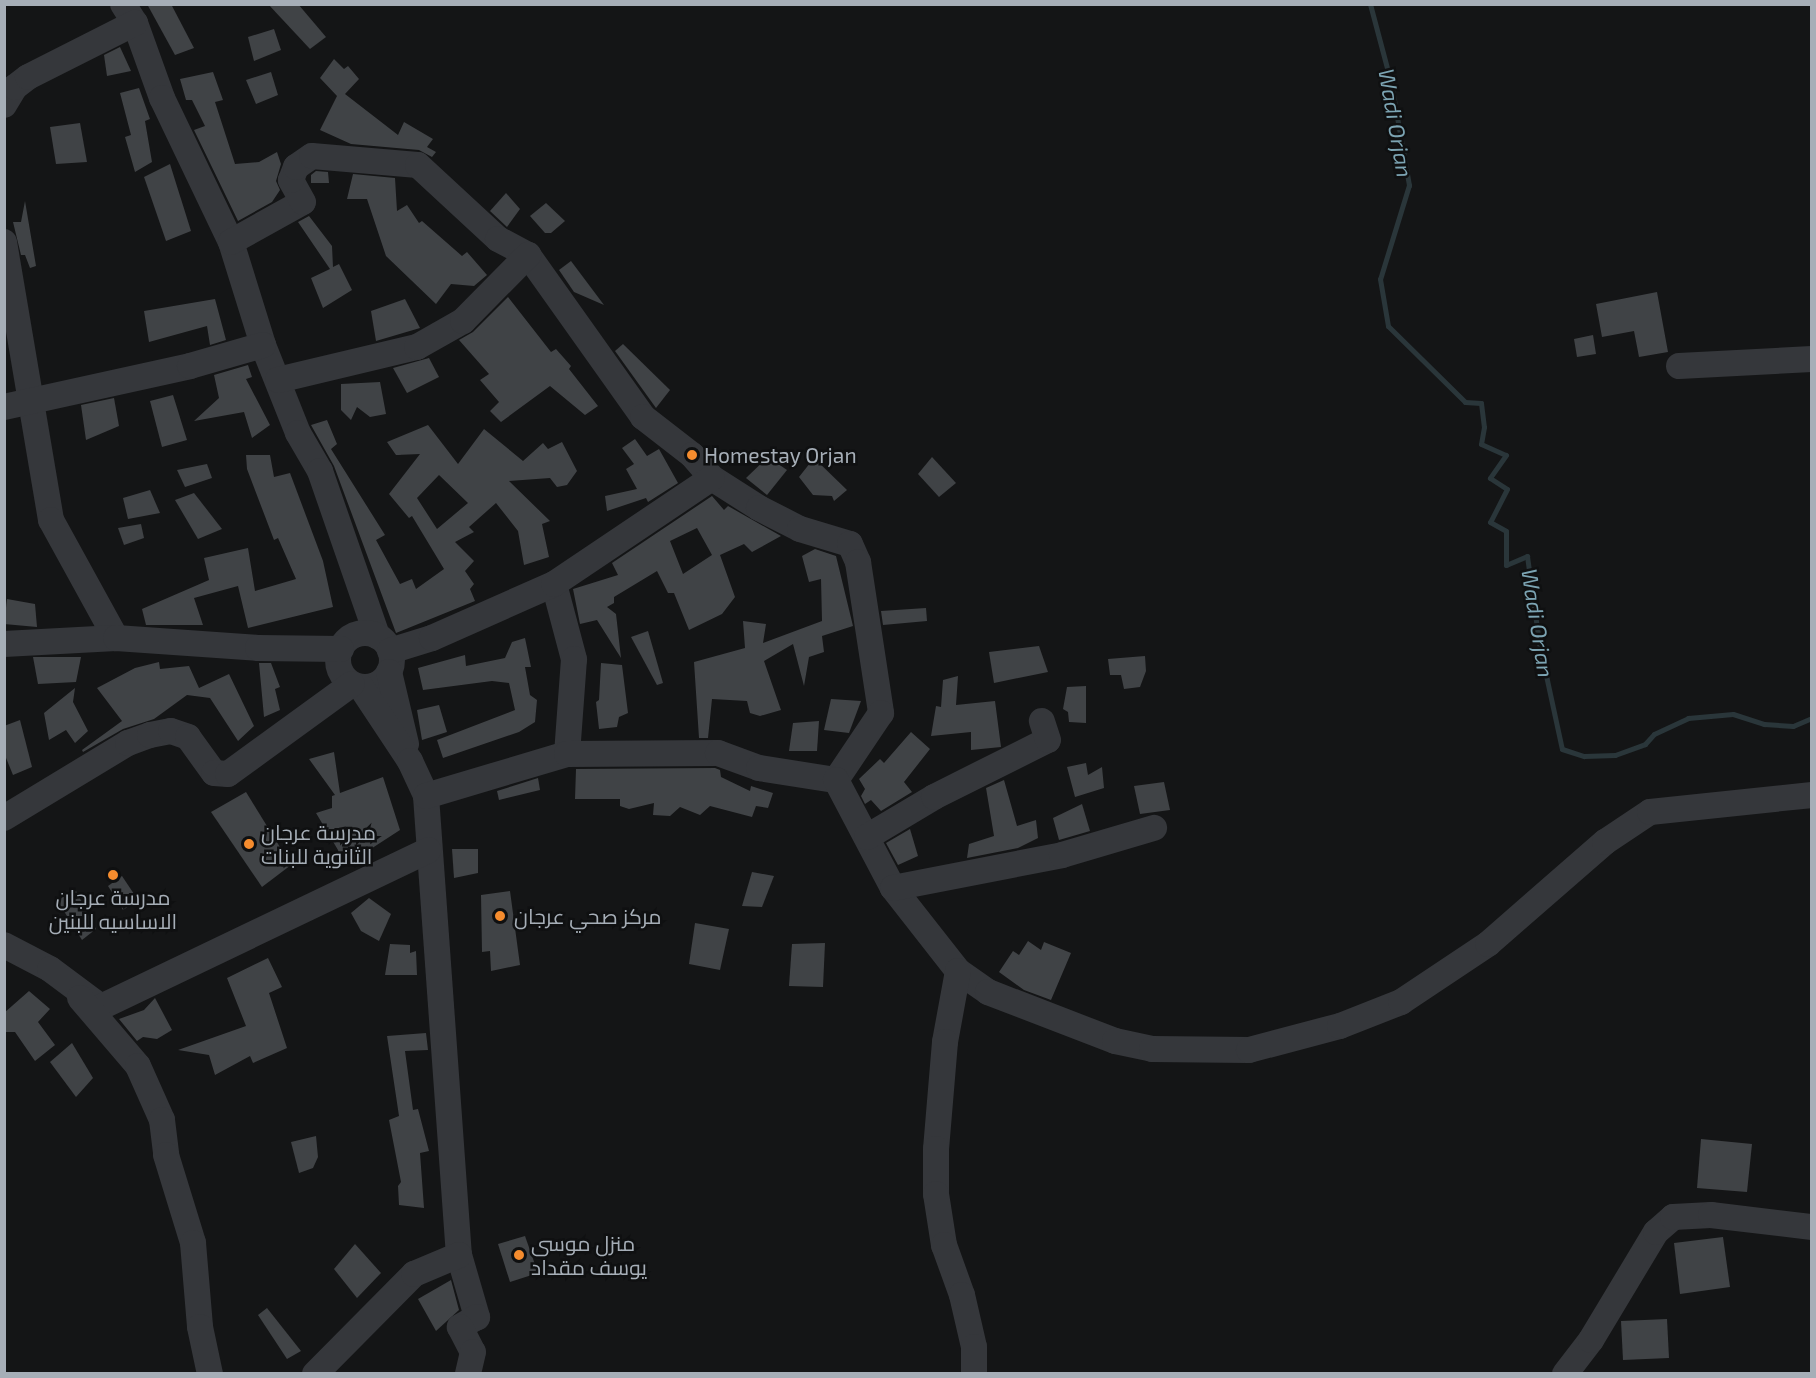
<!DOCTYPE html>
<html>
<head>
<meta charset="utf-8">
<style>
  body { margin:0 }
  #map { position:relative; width:1816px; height:1378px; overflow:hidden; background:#141516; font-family:"Exo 2",Cairo,sans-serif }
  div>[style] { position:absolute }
  .stream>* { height:5px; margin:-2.5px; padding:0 2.5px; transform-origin:2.5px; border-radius:2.5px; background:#2a363a }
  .building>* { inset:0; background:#404346 }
  .minor>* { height:26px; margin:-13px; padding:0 13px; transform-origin:13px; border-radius:13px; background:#35373b }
  .minor>.ring { margin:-13px; padding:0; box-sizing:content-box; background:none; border:26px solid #35373b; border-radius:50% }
  .dots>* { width:16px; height:16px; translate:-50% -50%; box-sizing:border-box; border:3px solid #0f1011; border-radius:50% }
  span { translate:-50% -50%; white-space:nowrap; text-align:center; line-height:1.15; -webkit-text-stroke:5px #0f1011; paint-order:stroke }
  .poi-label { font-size:21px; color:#a6aeb7 }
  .left { translate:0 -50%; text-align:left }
  .water-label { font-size:22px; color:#7ca4b3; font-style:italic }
  .frame { position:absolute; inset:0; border:6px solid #a6aeb7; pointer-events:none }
</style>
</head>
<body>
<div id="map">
  <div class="stream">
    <i style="left:1370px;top:4px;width:82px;rotate:75.1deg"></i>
    <i style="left:1391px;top:83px;width:104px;rotate:80deg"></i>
    <i style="left:1409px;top:185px;width:98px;rotate:107.1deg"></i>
    <i style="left:1380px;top:279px;width:48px;rotate:80.3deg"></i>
    <i style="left:1388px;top:326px;width:108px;rotate:44.6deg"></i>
    <i style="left:1465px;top:402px;width:16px;rotate:4deg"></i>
    <i style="left:1481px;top:403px;width:24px;rotate:83deg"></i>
    <i style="left:1484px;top:427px;width:17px;rotate:100deg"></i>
    <i style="left:1481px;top:444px;width:27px;rotate:24deg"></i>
    <i style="left:1506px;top:455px;width:28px;rotate:125deg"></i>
    <i style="left:1490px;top:478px;width:20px;rotate:33deg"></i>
    <i style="left:1507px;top:489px;width:37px;rotate:117deg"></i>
    <i style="left:1490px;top:522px;width:18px;rotate:29deg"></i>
    <i style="left:1506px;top:531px;width:34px;rotate:90deg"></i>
    <i style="left:1506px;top:565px;width:23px;rotate:-23deg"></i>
    <i style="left:1527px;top:556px;width:88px;rotate:82.1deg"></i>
    <i style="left:1539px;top:643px;width:108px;rotate:77.8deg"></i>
    <i style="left:1562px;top:749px;width:23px;rotate:18deg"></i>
    <i style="left:1584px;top:756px;width:31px;rotate:-2deg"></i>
    <i style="left:1615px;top:755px;width:32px;rotate:-20deg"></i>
    <i style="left:1645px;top:744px;width:13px;rotate:-48deg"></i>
    <i style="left:1654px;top:734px;width:38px;rotate:-25deg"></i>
    <i style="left:1688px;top:718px;width:45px;rotate:-5.1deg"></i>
    <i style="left:1733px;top:714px;width:33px;rotate:18deg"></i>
    <i style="left:1764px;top:724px;width:29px;rotate:4deg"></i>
    <i style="left:1793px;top:726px;width:21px;rotate:-23deg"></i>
  </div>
  <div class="building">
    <i style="clip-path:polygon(147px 4px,171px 4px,194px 48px,175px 55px)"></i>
    <i style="clip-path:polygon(268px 4px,298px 4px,326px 37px,310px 49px)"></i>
    <i style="clip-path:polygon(274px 29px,281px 50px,254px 61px,248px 37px)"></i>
    <i style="clip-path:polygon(120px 47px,131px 71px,107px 76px,104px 55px)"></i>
    <i style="clip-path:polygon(334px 59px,344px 69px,348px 66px,359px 79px,345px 94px,398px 135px,404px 122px,433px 139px,427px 147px,436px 152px,432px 157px,419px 150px,351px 144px,320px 130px,337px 96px,320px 78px)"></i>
    <i style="clip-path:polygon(213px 72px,223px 100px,215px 102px,235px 164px,259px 162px,277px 152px,281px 164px,276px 181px,280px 190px,272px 202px,238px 221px,194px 130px,205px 126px,192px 100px,186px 100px,180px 79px)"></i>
    <i style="clip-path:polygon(271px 72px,278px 95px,256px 104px,246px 80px)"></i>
    <i style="clip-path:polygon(139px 88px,150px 119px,145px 121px,152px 162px,135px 172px,125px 137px,131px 135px,120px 93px)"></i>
    <i style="clip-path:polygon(80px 123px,87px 162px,56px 164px,50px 127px)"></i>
    <i style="clip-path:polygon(170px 164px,191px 231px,166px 241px,144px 177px)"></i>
    <i style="clip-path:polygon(316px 171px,328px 172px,329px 183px,311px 183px,311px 175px)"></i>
    <i style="clip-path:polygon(353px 174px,395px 178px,397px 211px,407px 205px,419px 223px,422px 221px,462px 256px,467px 252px,487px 275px,474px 286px,451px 284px,436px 304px,386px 256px,367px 199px,347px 199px)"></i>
    <i style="clip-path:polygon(506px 193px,520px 209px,507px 227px,490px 211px)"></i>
    <i style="clip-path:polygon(25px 201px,36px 266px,30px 268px,25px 255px,21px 255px,13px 222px,21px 222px)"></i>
    <i style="clip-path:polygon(546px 203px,565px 221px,551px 233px,545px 233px,530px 216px)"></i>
    <i style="clip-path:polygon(309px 216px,332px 246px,333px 267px,339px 264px,352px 290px,323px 308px,311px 278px,330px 269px,298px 222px)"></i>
    <i style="clip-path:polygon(571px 261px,604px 305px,574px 292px,559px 270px)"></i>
    <i style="clip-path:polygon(1657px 292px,1668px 352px,1639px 357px,1634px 331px,1602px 337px,1596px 304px)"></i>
    <i style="clip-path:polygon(508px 297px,551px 352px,556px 349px,571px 366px,569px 369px,598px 406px,585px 415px,550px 386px,501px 422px,490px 411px,499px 402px,480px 380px,489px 374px,459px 340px,473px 332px)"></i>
    <i style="clip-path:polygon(215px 299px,226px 340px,210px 345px,207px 326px,149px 342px,144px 311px)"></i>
    <i style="clip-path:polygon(405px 299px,420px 328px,376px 341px,371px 311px)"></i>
    <i style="clip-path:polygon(1593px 335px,1596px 354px,1577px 357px,1574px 339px)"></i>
    <i style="clip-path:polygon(623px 344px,670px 390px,656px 408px,615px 351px)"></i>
    <i style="clip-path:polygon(429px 358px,439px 377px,407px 393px,393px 368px)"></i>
    <i style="clip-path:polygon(248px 365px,252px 377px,246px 379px,270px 425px,252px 438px,244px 412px,194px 421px,219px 398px,214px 375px)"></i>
    <i style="clip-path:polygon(380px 382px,386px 414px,370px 417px,357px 407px,351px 420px,341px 410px,341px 384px)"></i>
    <i style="clip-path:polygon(173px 395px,187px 440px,162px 447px,150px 401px)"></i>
    <i style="clip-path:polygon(114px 398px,119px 426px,86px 440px,81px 405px)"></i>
    <i style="clip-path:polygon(evenodd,327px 420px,337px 444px,331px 449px,385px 535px,376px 540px,400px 584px,412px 579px,416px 589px,444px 569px,412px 516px,409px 518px,389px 494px,420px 454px,396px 455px,387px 442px,428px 425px,458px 464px,484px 429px,523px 461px,543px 443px,548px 449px,562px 442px,577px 471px,567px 485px,557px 487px,550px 478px,509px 481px,550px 521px,542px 524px,549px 557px,524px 565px,518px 531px,496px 503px,469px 527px,474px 532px,455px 542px,474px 561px,465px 571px,474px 584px,470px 589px,475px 601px,396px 633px,334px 466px,311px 425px,327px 420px,439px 475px,468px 503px,437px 529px,417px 498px,439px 475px)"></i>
    <i style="clip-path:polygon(635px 439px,647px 456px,659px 449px,678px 483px,648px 502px,646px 498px,607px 511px,605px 496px,637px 489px,626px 469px,634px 464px,622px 448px)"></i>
    <i style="clip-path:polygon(246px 455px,270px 455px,274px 477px,290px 473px,323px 561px,333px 607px,248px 628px,238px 586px,194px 598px,203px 625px,146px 625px,142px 609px,209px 580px,204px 558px,248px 548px,255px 591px,296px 579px,278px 538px,274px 540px,247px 469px)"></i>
    <i style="clip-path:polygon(768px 457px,787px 470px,767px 495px,746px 478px)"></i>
    <i style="clip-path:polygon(932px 457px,956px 483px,939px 497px,918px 474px)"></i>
    <i style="clip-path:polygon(814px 458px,847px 490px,834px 501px,832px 496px,813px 495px,799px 477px)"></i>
    <i style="clip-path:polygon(207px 464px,212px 478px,185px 487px,177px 470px)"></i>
    <i style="clip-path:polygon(150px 490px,160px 513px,128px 519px,123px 498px)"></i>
    <i style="clip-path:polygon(194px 493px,222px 529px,198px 539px,175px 500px)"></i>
    <i style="clip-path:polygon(evenodd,712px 496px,724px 510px,728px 506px,781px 536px,752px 552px,744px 544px,720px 555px,735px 597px,722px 614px,689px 630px,674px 593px,668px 593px,657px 571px,614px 597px,614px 603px,607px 607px,616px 614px,621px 658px,597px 620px,580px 624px,573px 589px,618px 575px,612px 563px,712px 496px,697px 528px,712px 555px,683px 574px,670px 541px,697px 528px)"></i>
    <i style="clip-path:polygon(141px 524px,144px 538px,124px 545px,118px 528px)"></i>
    <i style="clip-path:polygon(815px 549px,836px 556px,853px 626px,822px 636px,824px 652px,809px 657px,804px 686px,793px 644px,764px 661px,781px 710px,760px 716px,750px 713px,747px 701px,712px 699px,708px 738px,699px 738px,694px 662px,745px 648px,743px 621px,766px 624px,763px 643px,822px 621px,821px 579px,809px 582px,802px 556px)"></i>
    <i style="clip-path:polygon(7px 599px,35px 604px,37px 627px,4px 624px)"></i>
    <i style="clip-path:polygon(926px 608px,927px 621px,883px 625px,881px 611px)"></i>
    <i style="clip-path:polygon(648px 631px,663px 683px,657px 685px,631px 637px)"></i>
    <i style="clip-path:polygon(525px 638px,531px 667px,525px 667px,530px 695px,537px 700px,535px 722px,519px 732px,443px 758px,437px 740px,515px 710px,509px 683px,492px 681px,423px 690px,418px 668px,465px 655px,466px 666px,505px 658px,512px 642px)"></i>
    <i style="clip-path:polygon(1039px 646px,1048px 672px,994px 683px,989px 652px)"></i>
    <i style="clip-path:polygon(1145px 656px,1146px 671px,1140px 687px,1124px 689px,1121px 675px,1110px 675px,1108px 659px)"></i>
    <i style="clip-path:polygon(33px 657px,81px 657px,76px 682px,38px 684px)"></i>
    <i style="clip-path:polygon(159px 662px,160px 669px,189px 666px,199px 688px,229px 674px,254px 726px,238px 741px,210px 698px,187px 695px,154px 719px,123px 729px,83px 752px,82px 750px,122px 721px,97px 688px,135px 668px)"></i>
    <i style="clip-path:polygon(259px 663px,271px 663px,280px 687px,275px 689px,280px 710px,264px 717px)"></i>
    <i style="clip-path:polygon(601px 663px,622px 665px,628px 713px,619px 717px,617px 727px,599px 729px,596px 702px,599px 700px)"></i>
    <i style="clip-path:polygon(958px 676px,956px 705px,995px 701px,1001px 747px,971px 750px,971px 732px,931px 736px,936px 706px,941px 707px,943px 680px)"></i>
    <i style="clip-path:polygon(1086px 686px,1086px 723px,1069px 722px,1068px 712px,1063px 709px,1067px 687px)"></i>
    <i style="clip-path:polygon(75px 688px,73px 702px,88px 731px,75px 743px,66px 730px,49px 740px,44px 713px)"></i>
    <i style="clip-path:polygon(831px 699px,861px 701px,849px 733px,824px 730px)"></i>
    <i style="clip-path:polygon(439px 705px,447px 732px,422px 740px,417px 710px)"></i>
    <i style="clip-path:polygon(20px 720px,32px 767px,13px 775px,4px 753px,4px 726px)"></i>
    <i style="clip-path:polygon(819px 721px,817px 751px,789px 751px,793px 723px)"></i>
    <i style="clip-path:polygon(911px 732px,930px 749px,904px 782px,912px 792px,881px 811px,871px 800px,865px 804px,861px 796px,865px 789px,859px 779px,880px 759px,884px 763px)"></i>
    <i style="clip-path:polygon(334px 752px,340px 793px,383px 777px,400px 830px,343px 867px,338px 850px,316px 813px,332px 808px,332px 796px,335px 795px,309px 759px)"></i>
    <i style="clip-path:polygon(1086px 763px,1088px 775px,1102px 767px,1104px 788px,1075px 797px,1067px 767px)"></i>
    <i style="clip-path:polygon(715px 768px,720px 770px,721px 777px,750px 791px,751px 786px,773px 793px,768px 808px,756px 806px,752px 817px,710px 806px,700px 815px,680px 807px,670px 816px,653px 815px,654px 803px,629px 809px,620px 806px,620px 799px,575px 799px,576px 769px)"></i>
    <i style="clip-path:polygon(538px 778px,540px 790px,499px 800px,497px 791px)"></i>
    <i style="clip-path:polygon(1004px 780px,1017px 826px,1036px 820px,1038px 838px,1018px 848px,967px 858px,969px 844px,994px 836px,986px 788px)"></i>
    <i style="clip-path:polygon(1164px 782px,1170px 810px,1140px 814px,1134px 786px)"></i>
    <i style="clip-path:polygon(246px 792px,291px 865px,262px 887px,211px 812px)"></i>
    <i style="clip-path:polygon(1082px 804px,1090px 831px,1059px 840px,1053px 818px)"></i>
    <i style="clip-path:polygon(910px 829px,918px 856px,898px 865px,886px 843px)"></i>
    <i style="clip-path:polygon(452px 849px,478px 849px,478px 873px,454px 878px)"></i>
    <i style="clip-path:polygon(752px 872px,774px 876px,762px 907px,742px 906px)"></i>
    <i style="clip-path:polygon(122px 876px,138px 900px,123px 910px,108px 886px)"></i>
    <i style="clip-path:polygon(76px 891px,96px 929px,82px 940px,57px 900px)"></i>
    <i style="clip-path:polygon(510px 891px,520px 965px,491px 971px,490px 951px,482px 952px,481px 895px)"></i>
    <i style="clip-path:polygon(369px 898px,391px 914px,379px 941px,361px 931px,351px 913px)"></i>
    <i style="clip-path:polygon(695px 923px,729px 929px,720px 970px,689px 964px)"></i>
    <i style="clip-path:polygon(1028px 941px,1041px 950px,1044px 942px,1071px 953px,1051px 1000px,1024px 990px,999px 972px,1013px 951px,1019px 955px)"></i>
    <i style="clip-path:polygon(825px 943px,823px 987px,789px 986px,792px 944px)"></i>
    <i style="clip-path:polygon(390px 944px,410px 945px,410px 953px,416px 951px,417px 975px,385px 975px)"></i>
    <i style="clip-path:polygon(268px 958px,282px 987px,269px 993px,287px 1048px,253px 1063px,250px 1056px,215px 1075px,209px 1055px,178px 1050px,246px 1026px,227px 978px)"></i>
    <i style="clip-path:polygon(29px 991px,50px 1009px,38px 1022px,55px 1045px,35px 1061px,15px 1032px,4px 1032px,4px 1013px)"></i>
    <i style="clip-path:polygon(155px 998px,172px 1030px,157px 1039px,143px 1037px,137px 1041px,119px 1019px,144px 1010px)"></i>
    <i style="clip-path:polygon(426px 1033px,428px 1050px,405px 1051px,413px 1110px,418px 1109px,429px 1151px,420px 1153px,424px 1208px,399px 1205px,398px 1186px,401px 1182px,389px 1120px,399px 1116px,387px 1036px)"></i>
    <i style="clip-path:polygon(72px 1043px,93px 1078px,76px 1097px,50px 1062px)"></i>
    <i style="clip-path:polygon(316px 1136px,318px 1157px,313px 1168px,299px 1173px,291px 1142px)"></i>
    <i style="clip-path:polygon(1701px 1139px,1752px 1144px,1747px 1192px,1697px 1188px)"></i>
    <i style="clip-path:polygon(525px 1236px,538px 1273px,510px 1282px,498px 1244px)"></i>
    <i style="clip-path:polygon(1723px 1237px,1730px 1287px,1680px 1294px,1674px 1243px)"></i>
    <i style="clip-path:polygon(355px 1244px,381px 1273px,357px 1298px,334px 1269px)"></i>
    <i style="clip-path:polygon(451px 1280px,459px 1310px,436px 1331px,418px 1299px)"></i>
    <i style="clip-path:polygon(267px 1308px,301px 1351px,287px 1359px,258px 1315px)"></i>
    <i style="clip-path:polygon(1667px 1319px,1669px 1358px,1623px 1360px,1621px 1321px)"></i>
  </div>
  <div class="minor">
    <i style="left:123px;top:4px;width:22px;rotate:58deg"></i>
    <i style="left:135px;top:23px;width:80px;rotate:70.2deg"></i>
    <i style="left:162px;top:98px;width:160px;rotate:64.4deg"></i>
    <i style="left:231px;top:242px;width:108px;rotate:72.7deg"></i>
    <i style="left:263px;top:345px;width:95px;rotate:68.3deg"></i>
    <i style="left:298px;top:433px;width:44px;rotate:59.9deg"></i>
    <i style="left:320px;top:471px;width:175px;rotate:70.9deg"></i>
    <i style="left:4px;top:105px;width:21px;rotate:-59deg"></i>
    <i style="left:15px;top:87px;width:16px;rotate:-38deg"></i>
    <i style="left:28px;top:77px;width:120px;rotate:-26.8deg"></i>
    <i style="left:4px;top:242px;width:282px;rotate:80.4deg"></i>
    <i style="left:51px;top:520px;width:135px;rotate:61.2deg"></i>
    <i style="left:231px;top:242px;width:82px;rotate:-29.1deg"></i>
    <i style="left:303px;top:202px;width:25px;rotate:-119deg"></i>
    <i style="left:291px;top:180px;width:14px;rotate:-69deg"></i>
    <i style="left:296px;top:167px;width:19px;rotate:-35deg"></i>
    <i style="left:312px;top:156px;width:106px;rotate:4.9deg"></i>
    <i style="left:418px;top:165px;width:109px;rotate:42.8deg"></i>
    <i style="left:498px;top:239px;width:34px;rotate:28deg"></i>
    <i style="left:528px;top:255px;width:199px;rotate:54.6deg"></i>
    <i style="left:643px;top:417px;width:62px;rotate:37.8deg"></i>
    <i style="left:692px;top:455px;width:30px;rotate:49deg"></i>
    <i style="left:712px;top:478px;width:56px;rotate:32.6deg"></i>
    <i style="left:759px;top:508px;width:46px;rotate:27.1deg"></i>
    <i style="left:800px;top:529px;width:52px;rotate:16.7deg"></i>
    <i style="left:850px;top:544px;width:20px;rotate:66deg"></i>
    <i style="left:858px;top:562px;width:153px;rotate:81.3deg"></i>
    <i style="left:881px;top:713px;width:81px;rotate:123.9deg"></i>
    <i style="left:1679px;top:366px;width:133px;rotate:-3deg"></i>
    <i style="left:278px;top:380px;width:143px;rotate:-13.4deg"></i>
    <i style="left:417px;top:347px;width:53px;rotate:-29.5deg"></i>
    <i style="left:463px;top:321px;width:93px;rotate:-45.4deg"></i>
    <i style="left:4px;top:407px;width:190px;rotate:-12.4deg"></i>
    <i style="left:190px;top:366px;width:76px;rotate:-16deg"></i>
    <i style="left:554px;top:584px;width:78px;rotate:75.1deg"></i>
    <i style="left:574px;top:659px;width:95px;rotate:94.2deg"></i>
    <i class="ring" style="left:338px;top:633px;width:28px;height:28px"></i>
    <i style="left:4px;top:644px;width:112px;rotate:-3.1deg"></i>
    <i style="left:116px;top:638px;width:142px;rotate:4deg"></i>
    <i style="left:258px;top:648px;width:83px;rotate:0.7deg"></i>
    <i style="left:390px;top:651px;width:44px;rotate:-17.2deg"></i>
    <i style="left:432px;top:638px;width:133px;rotate:-23.9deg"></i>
    <i style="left:554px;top:584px;width:190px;rotate:-33.9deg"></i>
    <i style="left:389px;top:672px;width:74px;rotate:76.7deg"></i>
    <i style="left:361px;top:687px;width:89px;rotate:56.5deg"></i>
    <i style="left:410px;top:761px;width:38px;rotate:65deg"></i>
    <i style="left:426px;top:796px;width:460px;rotate:85.9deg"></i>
    <i style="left:459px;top:1255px;width:65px;rotate:73.8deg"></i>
    <i style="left:477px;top:1317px;width:20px;rotate:150deg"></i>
    <i style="left:460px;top:1327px;width:28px;rotate:63deg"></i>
    <i style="left:473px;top:1352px;width:23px;rotate:103deg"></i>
    <i style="left:426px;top:796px;width:147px;rotate:-16.6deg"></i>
    <i style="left:567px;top:754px;width:151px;rotate:-0.4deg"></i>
    <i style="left:718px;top:753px;width:44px;rotate:20.1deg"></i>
    <i style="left:759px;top:768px;width:78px;rotate:8.9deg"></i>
    <i style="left:836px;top:780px;width:122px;rotate:62.2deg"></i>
    <i style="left:893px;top:888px;width:105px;rotate:51.9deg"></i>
    <i style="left:958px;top:971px;width:37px;rotate:35deg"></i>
    <i style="left:988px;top:992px;width:136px;rotate:21.1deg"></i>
    <i style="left:1115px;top:1041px;width:38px;rotate:12deg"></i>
    <i style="left:1152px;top:1049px;width:97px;rotate:0.6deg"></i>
    <i style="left:1249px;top:1050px;width:94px;rotate:-14.8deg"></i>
    <i style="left:1340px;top:1026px;width:66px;rotate:-21.5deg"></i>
    <i style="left:1401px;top:1002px;width:105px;rotate:-33.7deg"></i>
    <i style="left:1488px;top:944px;width:155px;rotate:-41.1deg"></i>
    <i style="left:1605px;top:842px;width:54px;rotate:-33.7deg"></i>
    <i style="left:1650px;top:812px;width:163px;rotate:-6deg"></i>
    <i style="left:4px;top:818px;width:145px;rotate:-31.2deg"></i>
    <i style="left:128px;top:743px;width:23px;rotate:-20deg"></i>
    <i style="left:150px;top:735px;width:21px;rotate:-11deg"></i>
    <i style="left:171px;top:731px;width:18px;rotate:19deg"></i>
    <i style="left:188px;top:737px;width:44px;rotate:54.2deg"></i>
    <i style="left:214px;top:773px;width:14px;rotate:4deg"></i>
    <i style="left:228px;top:774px;width:153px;rotate:-36deg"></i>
    <i style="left:867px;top:837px;width:78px;rotate:-30.8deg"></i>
    <i style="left:934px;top:797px;width:127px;rotate:-26.6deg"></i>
    <i style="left:1048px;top:740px;width:20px;rotate:-108deg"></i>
    <i style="left:893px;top:888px;width:172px;rotate:-11deg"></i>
    <i style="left:1062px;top:855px;width:96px;rotate:-16.4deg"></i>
    <i style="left:4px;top:945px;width:52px;rotate:27.6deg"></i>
    <i style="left:50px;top:969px;width:64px;rotate:36.7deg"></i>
    <i style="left:101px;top:1007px;width:363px;rotate:-25.6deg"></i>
    <i style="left:958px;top:971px;width:72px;rotate:100.4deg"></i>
    <i style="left:945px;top:1042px;width:107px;rotate:94.8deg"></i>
    <i style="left:936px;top:1149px;width:45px;rotate:90deg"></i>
    <i style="left:936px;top:1194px;width:52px;rotate:81.1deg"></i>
    <i style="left:944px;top:1245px;width:53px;rotate:70.2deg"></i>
    <i style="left:962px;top:1295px;width:53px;rotate:77deg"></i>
    <i style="left:974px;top:1347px;width:27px;rotate:90deg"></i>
    <i style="left:80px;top:998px;width:89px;rotate:49.5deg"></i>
    <i style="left:138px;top:1066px;width:59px;rotate:66deg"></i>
    <i style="left:162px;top:1120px;width:35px;rotate:83deg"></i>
    <i style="left:166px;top:1155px;width:92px;rotate:72.9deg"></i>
    <i style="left:193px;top:1243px;width:84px;rotate:85.2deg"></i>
    <i style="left:200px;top:1327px;width:48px;rotate:78deg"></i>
    <i style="left:315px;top:1374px;width:141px;rotate:-45.3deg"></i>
    <i style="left:414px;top:1274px;width:49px;rotate:-22.9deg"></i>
    <i style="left:1565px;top:1374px;width:43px;rotate:-52.6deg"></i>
    <i style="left:1591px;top:1340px;width:126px;rotate:-59deg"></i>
    <i style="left:1656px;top:1232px;width:23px;rotate:-41deg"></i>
    <i style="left:1673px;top:1217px;width:38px;rotate:-3deg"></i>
    <i style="left:1711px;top:1215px;width:102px;rotate:6.8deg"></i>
  </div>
  <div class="dots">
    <i style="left:692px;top:455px;background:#f58c2e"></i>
    <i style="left:249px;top:844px;background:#f58c2e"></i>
    <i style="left:113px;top:875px;background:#f58c2e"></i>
    <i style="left:500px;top:916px;background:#f58c2e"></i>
    <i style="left:519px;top:1255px;background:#f58c2e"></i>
  </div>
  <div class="poi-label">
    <span class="left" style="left:704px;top:455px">Homestay Orjan</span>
    <span class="left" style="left:261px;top:844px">مدرسة عرجان<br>الثانوية للبنات</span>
    <span style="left:113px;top:909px">مدرسة عرجان<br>الاساسيه للبنين</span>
    <span class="left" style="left:514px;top:916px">مركز صحي عرجان</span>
    <span class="left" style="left:531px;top:1255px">منزل موسى<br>يوسف مقداد</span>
  </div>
  <div class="water-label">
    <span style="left:1396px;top:123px;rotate:80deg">Wadi Orjan</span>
    <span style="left:1538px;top:623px;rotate:81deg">Wadi Orjan</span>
  </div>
  <div class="frame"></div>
</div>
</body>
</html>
